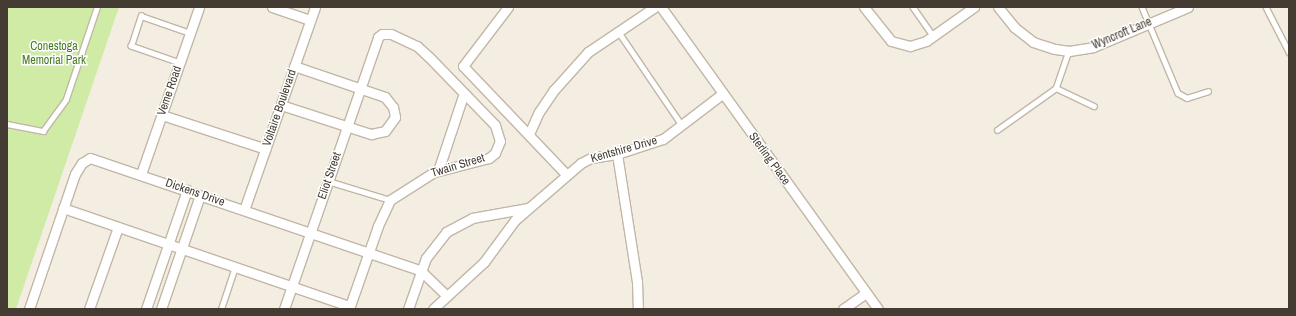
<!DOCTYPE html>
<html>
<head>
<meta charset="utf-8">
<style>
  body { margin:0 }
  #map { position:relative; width:1296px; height:316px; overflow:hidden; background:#f3ede2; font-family:"Archivo Narrow",sans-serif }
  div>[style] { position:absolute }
  .green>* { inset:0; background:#cfeba6 }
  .roads { filter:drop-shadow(1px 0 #c1b7a7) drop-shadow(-1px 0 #c1b7a7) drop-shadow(0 1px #c1b7a7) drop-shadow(0 -1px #c1b7a7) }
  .lane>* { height:4.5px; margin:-2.25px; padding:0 2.25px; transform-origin:2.25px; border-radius:2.25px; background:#fff }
  .street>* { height:9px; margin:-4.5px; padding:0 4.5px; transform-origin:4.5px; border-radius:4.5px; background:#fff }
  span { translate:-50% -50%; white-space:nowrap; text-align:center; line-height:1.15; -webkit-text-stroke:3px #fff; paint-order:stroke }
  .street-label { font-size:12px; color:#443c32 }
  .park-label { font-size:12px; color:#467a22 }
  .frame { position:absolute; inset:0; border:8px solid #443c32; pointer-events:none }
</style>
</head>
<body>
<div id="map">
  <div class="green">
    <i style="clip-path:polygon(7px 7px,119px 7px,16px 309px,7px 309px)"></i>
  </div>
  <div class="roads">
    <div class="lane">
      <i style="left:913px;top:7px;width:35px;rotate:55deg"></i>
      <i style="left:1142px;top:7px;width:93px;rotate:67.3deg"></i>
      <i style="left:1178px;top:93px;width:10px;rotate:29deg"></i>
      <i style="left:1187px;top:98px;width:22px;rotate:-18deg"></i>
      <i style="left:1266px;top:7px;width:51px;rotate:62.9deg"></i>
      <i style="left:618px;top:31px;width:114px;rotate:55.8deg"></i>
      <i style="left:1069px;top:51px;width:39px;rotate:109deg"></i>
      <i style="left:1056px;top:88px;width:42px;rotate:25.3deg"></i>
      <i style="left:180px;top:63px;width:52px;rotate:-160.9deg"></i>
      <i style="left:131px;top:46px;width:32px;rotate:-72deg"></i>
      <i style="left:141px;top:16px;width:52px;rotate:19.1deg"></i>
      <i style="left:7px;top:124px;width:37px;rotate:11deg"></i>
      <i style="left:43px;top:131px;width:39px;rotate:-54deg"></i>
      <i style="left:66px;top:99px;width:97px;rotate:-71.4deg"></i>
      <i style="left:997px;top:130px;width:72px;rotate:-35.4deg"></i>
      <i style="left:328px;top:181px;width:65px;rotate:17deg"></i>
      <i style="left:221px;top:309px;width:44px;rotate:-71.6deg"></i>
    </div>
    <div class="street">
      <i style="left:272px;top:7px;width:40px;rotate:18.9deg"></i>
      <i style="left:508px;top:7px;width:74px;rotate:127.3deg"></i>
      <i style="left:463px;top:66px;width:149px;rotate:46.4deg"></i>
      <i style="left:661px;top:7px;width:372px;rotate:54.3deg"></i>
      <i style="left:864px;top:7px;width:43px;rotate:51.5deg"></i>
      <i style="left:891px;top:41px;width:20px;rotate:15deg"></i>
      <i style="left:910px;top:46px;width:17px;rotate:-17deg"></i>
      <i style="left:926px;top:41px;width:59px;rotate:-35.3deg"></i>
      <i style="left:998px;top:7px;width:26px;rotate:51deg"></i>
      <i style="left:1014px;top:27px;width:24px;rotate:38deg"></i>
      <i style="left:1033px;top:42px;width:23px;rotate:18deg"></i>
      <i style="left:1055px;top:49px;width:14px;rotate:8deg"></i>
      <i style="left:1069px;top:51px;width:24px;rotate:-9deg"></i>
      <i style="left:1093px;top:47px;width:103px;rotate:-22.8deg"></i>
      <i style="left:281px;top:105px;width:95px;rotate:17.9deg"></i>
      <i style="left:371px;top:134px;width:14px;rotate:-12deg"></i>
      <i style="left:385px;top:131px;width:17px;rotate:-54deg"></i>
      <i style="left:395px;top:117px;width:10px;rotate:-101deg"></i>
      <i style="left:393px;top:107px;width:13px;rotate:-129deg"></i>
      <i style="left:385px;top:97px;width:96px;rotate:-161.2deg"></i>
      <i style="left:162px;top:115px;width:109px;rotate:18.1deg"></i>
      <i style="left:529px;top:134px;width:24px;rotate:-66deg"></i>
      <i style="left:539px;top:112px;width:27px;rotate:-56deg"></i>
      <i style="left:554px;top:90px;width:51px;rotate:-48.2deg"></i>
      <i style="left:588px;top:52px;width:81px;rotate:-33.9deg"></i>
      <i style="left:617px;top:154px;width:130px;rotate:81.1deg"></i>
      <i style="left:637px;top:282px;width:27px;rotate:88deg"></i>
      <i style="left:438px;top:171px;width:82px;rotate:-71.6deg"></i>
      <i style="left:141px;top:174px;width:177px;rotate:-70.8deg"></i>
      <i style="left:63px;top:208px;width:303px;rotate:18.9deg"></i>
      <i style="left:244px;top:210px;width:215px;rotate:-70.7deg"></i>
      <i style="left:29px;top:309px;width:143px;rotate:-71.2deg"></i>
      <i style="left:75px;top:174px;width:13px;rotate:-58deg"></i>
      <i style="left:82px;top:163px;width:9px;rotate:-32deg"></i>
      <i style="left:90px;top:158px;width:350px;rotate:18.8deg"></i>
      <i style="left:421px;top:271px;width:36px;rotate:44deg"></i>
      <i style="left:89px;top:309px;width:87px;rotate:-70.5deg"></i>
      <i style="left:146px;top:309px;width:126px;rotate:-71deg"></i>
      <i style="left:161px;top:309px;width:120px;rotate:-71.1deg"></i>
      <i style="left:284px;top:309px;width:288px;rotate:-70.9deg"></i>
      <i style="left:378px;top:37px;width:5px;rotate:-37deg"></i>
      <i style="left:382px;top:34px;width:9px"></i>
      <i style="left:391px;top:34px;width:29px;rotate:25deg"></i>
      <i style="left:417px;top:46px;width:16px;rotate:43deg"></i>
      <i style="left:429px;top:57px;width:95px;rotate:45.9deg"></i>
      <i style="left:495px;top:125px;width:17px;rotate:73deg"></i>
      <i style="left:500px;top:141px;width:13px;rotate:113deg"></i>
      <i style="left:495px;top:153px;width:8px;rotate:140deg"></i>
      <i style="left:489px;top:158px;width:57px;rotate:165.7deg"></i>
      <i style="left:434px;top:172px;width:52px;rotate:147.5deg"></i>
      <i style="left:390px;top:200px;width:29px;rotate:115deg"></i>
      <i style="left:378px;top:226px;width:88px;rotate:109.3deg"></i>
      <i style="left:408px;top:309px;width:54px;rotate:-70.6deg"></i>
      <i style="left:426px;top:258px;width:33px;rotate:-52deg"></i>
      <i style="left:446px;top:232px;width:30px;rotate:-28deg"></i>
      <i style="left:472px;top:218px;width:57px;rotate:-10.1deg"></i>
      <i style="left:433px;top:309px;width:69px;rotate:-42.7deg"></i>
      <i style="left:484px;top:262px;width:52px;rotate:-53.6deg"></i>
      <i style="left:515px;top:220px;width:87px;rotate:-40.8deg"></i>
      <i style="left:581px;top:163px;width:11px;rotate:-27deg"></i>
      <i style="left:591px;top:158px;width:26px;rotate:-9deg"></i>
      <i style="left:617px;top:154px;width:48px;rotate:-18.1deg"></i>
      <i style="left:663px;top:139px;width:74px;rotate:-37.3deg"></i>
      <i style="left:843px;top:309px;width:28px;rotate:-35deg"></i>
    </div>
  </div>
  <div class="street-label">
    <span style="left:1122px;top:34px;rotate:-23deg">Wyncroft Lane</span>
    <span style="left:170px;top:91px;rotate:-71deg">Veme Road</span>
    <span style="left:280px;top:108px;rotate:-71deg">Voltaire Boulevard</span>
    <span style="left:624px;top:150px;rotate:-16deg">Kentshire Drive</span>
    <span style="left:769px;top:159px;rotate:54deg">Sterling Place</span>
    <span style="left:458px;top:166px;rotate:-17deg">Twain Street</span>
    <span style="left:330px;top:176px;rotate:-71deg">Eliot Street</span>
    <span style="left:195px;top:193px;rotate:19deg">Dickens Drive</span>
  </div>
  <div class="park-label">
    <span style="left:54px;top:54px">Conestoga<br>Memorial Park</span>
  </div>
  <div class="frame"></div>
</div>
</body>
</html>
